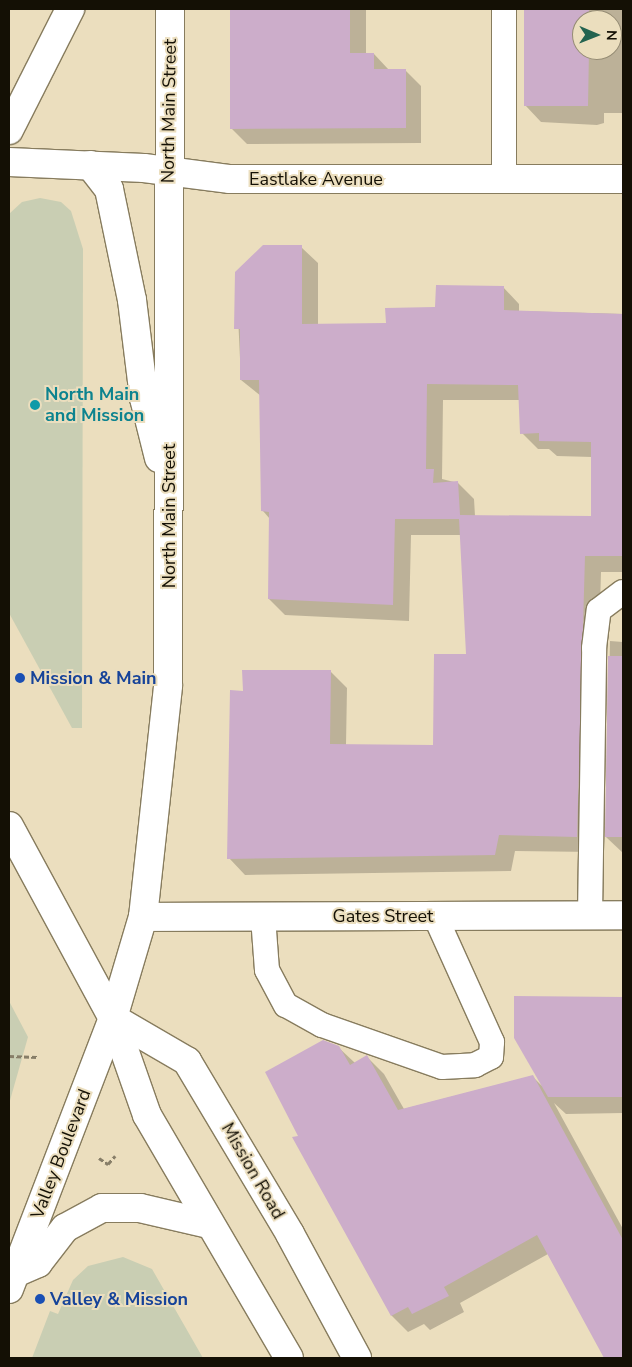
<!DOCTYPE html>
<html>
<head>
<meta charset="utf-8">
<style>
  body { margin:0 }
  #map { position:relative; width:632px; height:1367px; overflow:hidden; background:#ebdebe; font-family:"Nunito Sans",sans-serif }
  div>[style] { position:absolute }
  .green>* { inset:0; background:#c9ceb3 }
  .shadow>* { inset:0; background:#0003 }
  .building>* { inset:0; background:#ccadca }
  .path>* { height:3px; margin-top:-1.5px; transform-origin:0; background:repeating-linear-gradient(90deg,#877e68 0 5px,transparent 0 7.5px) }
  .roads { filter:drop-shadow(1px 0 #877c5e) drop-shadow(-1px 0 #877c5e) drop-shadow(0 1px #877c5e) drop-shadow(0 -1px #877c5e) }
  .service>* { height:24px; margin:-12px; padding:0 12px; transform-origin:12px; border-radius:12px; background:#fff }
  .minor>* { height:28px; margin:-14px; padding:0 14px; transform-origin:14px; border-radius:14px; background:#fff }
  .secondary>* { height:28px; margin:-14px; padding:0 14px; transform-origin:14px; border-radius:14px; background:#fff }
  .primary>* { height:28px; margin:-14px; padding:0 14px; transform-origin:14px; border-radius:14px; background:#fff }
  .dots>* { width:14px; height:14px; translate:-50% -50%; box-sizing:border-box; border:2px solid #ebdebe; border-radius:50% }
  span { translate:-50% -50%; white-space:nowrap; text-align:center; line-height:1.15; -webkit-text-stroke:4px #ebdebe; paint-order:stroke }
  .street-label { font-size:18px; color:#141005 }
  .culture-label { font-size:18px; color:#0d838f; font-weight:700 }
  .left { translate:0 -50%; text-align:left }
  .transit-label { font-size:18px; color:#164399; font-weight:700 }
  .frame { position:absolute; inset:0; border:10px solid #141005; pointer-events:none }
  .north { position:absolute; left:572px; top:10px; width:50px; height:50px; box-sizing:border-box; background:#ebdebe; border:1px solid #958c74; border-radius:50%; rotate:91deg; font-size:14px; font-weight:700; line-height:20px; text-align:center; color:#141005 }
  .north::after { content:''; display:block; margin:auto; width:18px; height:22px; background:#236350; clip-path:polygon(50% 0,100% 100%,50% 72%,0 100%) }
</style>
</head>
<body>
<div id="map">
  <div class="green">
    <i style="clip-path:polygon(40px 198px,61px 202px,71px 211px,83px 249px,82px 728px,72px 728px,9px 613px,9px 214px,22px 202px)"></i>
    <i style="clip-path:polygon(9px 1001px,28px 1037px,9px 1104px)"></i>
    <i style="clip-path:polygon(123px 1257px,152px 1269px,203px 1358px,32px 1358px,50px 1311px,58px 1314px,73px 1280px,88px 1266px)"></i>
  </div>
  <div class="shadow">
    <i style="clip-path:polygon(232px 9px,366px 9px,366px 54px,374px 54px,389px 70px,405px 70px,421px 86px,421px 143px,247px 144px,231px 128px)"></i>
    <i style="clip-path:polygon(evenodd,525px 9px,623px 9px,623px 113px,604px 113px,604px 123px,597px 125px,541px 122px,525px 105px,525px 9px,582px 20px,612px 20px,612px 50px,582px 50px,582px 20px)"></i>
    <i style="clip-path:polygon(evenodd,301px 247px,318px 263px,318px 325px,387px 324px,503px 287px,519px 304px,519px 311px,623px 314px,623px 572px,601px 572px,593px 852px,515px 851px,511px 871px,245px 875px,229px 858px,244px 692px,331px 672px,347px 688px,346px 745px,434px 746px,467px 656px,461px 535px,411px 535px,409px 621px,285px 615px,269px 599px,270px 519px,263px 511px,261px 396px,241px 380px,236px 273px,301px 247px,443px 400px,520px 400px,522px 433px,538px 449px,549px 449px,557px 456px,592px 457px,592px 517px,475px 516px,474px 499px,458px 483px,442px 479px,443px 400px)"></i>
    <i style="clip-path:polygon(610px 641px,623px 642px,623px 853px,606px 837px)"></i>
    <i style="clip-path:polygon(515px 997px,623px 998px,623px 1113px,566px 1114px,554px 1103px,623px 1229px,623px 1358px,606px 1358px,548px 1254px,460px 1303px,464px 1312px,430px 1330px,424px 1324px,408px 1332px,392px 1316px,294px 1138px,300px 1137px,338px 1047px,355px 1063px,367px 1057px,384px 1074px,404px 1109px,532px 1076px,542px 1086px)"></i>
  </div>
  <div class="building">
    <i style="clip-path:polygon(230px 9px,350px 9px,350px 53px,374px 53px,374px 69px,406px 69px,406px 128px,230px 129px)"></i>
    <i style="clip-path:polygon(524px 9px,589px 9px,589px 20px,582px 20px,582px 50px,589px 50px,588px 106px,524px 106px)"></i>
    <i style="clip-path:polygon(evenodd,263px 245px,302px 245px,302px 324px,386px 323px,385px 308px,435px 307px,436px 285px,504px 286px,504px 310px,623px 314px,623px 556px,585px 556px,577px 837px,499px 835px,495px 855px,227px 859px,230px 690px,243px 691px,242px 670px,331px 670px,330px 744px,433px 745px,434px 654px,466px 654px,459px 519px,395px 519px,393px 605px,268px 599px,269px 512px,261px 511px,259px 380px,240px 380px,240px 329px,234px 329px,235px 272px,263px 245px,427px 384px,518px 385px,520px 434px,539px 433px,539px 441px,591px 442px,591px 516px,460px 515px,458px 481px,433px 483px,434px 469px,426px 469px,427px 384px)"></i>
    <i style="clip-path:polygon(608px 656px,623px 656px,623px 837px,605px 837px)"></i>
    <i style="clip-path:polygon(514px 996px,623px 997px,623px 1097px,548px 1097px,514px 1038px)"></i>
    <i style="clip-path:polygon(323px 1040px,339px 1046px,350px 1065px,367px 1055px,398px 1110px,533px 1075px,623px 1240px,623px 1358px,604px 1358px,537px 1235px,444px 1287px,449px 1296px,412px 1314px,408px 1307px,391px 1316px,292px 1137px,298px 1136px,265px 1072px)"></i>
  </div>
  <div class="path">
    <i style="left:9px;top:1056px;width:28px;rotate:2deg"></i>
    <i style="left:99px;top:1158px;width:11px;rotate:34deg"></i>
    <i style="left:108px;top:1164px;width:11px;rotate:-49deg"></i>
  </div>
  <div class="roads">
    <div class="service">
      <i style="left:504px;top:179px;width:170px;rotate:-90deg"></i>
      <i style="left:590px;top:915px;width:267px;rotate:-89.1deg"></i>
      <i style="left:594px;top:648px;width:38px;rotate:-83deg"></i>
      <i style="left:599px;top:610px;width:30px;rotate:-37deg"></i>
      <i style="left:263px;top:917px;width:53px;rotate:85.7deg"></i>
      <i style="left:267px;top:970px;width:40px;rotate:62deg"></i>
      <i style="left:286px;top:1005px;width:41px;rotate:29.1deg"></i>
      <i style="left:322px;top:1025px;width:127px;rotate:19.3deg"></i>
      <i style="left:442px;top:1067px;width:33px;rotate:-3deg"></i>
      <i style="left:475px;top:1065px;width:18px;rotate:-27deg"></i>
      <i style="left:491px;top:1057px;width:15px;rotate:-86deg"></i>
      <i style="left:492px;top:1042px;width:138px;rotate:-114.3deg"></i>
    </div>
    <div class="minor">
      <i style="left:9px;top:162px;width:135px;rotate:2.5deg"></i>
      <i style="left:144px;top:168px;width:87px;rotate:7.3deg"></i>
      <i style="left:230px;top:179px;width:393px"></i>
      <i style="left:143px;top:917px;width:480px;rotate:-0.2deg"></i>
    </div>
    <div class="secondary">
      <i style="left:9px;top:130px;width:136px;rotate:-63.2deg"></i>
      <i style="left:90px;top:165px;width:31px;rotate:52deg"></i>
      <i style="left:109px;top:189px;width:113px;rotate:78.3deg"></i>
      <i style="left:132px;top:300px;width:99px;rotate:83deg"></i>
      <i style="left:144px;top:398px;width:62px;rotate:76deg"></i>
      <i style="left:113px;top:1018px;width:105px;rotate:-73.5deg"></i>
      <i style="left:143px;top:917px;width:233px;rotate:-83.8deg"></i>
      <i style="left:168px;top:685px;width:676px;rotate:-89.83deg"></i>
    </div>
    <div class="primary">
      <i style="left:9px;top:826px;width:218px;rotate:61.6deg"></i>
      <i style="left:113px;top:1018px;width:103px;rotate:70.7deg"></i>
      <i style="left:147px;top:1115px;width:281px;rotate:59.7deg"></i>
      <i style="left:113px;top:1018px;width:86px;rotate:30.2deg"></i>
      <i style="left:187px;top:1061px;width:201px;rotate:59.2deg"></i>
      <i style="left:290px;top:1234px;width:141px;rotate:61.6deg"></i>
      <i style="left:15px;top:1273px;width:25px;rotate:-23deg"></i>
      <i style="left:38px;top:1263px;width:44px;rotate:-52.4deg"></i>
      <i style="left:65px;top:1228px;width:42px;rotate:-28.4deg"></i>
      <i style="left:102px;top:1208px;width:38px"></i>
      <i style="left:140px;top:1208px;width:71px;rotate:13.1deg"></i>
      <i style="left:9px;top:1289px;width:290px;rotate:-69deg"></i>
    </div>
  </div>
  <div class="dots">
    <i style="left:35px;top:405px;background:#0f9aa8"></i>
    <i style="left:20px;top:678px;background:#1a4fb4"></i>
    <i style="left:40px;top:1299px;background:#1a4fb4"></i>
  </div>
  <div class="street-label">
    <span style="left:169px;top:111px;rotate:-89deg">North Main Street</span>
    <span style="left:316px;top:179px">Eastlake Avenue</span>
    <span style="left:169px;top:516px;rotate:-90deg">North Main Street</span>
    <span style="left:383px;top:916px">Gates Street</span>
    <span style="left:61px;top:1154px;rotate:-69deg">Valley Boulevard</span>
    <span style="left:253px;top:1171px;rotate:60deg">Mission Road</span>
  </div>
  <div class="culture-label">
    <span class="left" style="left:45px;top:405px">North Main<br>and Mission</span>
  </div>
  <div class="transit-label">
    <span class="left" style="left:30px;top:678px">Mission &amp; Main</span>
    <span class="left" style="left:50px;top:1299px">Valley &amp; Mission</span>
  </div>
  <div class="frame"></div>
  <div class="north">N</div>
</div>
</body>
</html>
